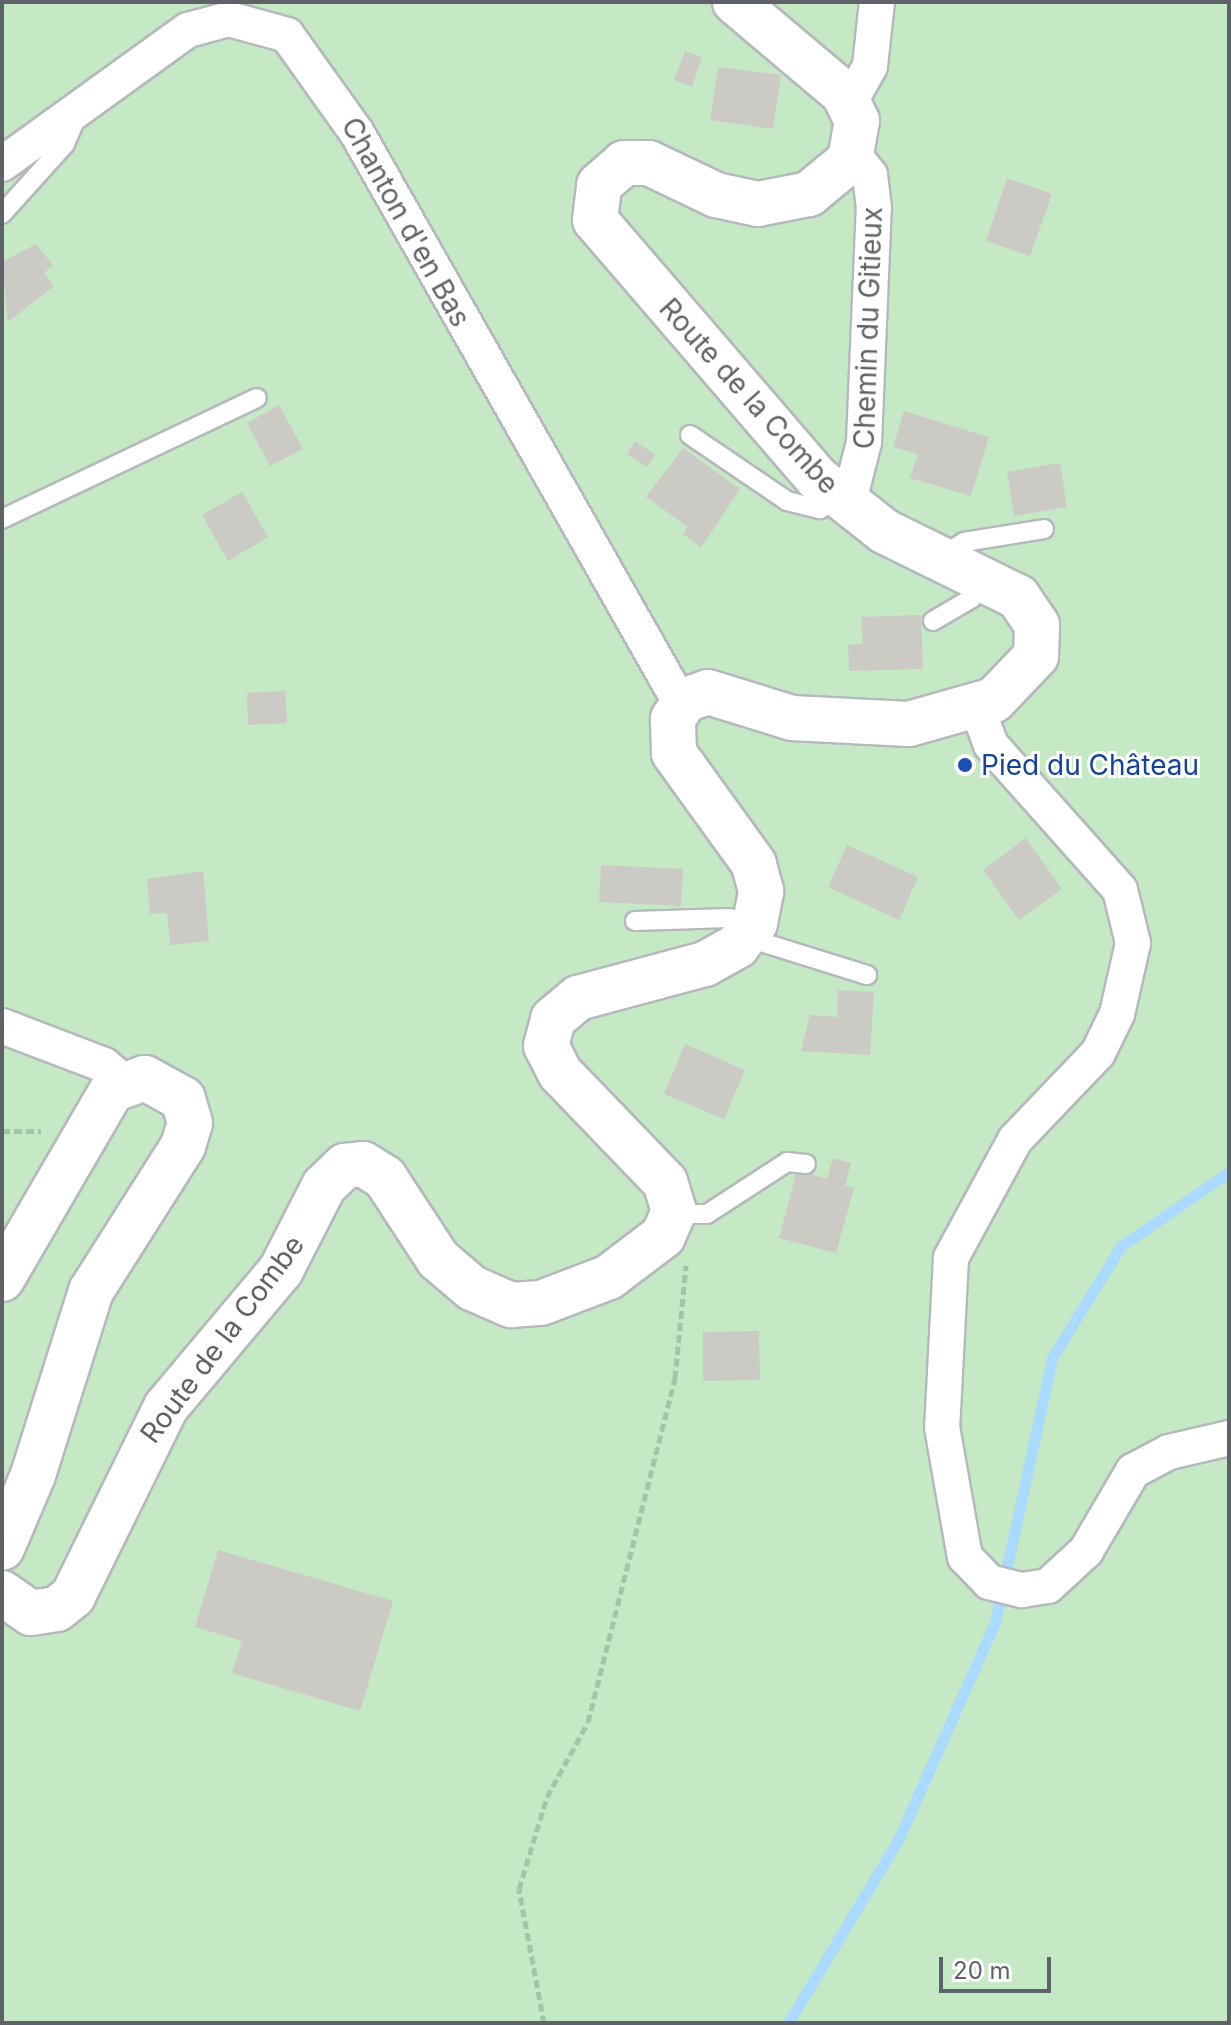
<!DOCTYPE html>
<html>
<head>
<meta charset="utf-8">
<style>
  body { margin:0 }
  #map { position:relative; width:1231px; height:2025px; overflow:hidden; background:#f1efe8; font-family:Inter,sans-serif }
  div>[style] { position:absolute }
  .green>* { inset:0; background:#c5e8c5 }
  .stream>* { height:11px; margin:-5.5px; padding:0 5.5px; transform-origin:5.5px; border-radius:5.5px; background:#aadaff }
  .building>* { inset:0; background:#cccac5 }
  .path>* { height:5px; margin-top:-2.5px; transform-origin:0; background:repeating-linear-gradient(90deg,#9cc7a9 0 8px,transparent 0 12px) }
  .roads { filter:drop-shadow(2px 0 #b5b8bc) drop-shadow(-2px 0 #b5b8bc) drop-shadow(0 2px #b5b8bc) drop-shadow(0 -2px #b5b8bc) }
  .service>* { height:18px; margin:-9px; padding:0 9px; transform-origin:9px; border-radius:9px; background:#fff }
  .minor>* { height:34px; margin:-17px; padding:0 17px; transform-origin:17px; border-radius:17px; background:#fff }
  .tertiary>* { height:44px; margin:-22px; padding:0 22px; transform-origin:22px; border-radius:22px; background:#fff }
  .dots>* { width:22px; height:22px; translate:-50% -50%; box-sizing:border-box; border:4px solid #fff; border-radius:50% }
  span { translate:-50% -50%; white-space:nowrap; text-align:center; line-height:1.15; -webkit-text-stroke:6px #fff; paint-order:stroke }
  .street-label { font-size:28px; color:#5f6368 }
  .transit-label { font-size:28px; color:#164399 }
  .left { translate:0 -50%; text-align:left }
  .frame { position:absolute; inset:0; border:4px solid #5f6368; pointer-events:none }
  .scale { position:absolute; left:939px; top:1957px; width:112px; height:36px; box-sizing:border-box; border:4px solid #5f6368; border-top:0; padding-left:10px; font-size:24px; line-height:28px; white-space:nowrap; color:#5f6368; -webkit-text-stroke:6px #fff; paint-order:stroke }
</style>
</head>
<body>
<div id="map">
  <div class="green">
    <i style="clip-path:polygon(2px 2px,1229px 2px,1229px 2023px,2px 2023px)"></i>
  </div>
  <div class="stream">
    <i style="left:788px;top:2023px;width:216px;rotate:-59deg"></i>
    <i style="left:899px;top:1838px;width:236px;rotate:-66deg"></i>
    <i style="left:995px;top:1622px;width:270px;rotate:-77.8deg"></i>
    <i style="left:1052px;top:1358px;width:132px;rotate:-58.4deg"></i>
    <i style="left:1121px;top:1246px;width:131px;rotate:-34.4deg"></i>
  </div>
  <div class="building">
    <i style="clip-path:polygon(685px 51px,702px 57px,692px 87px,674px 80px)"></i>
    <i style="clip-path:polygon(718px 67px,781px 75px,773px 129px,710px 120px)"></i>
    <i style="clip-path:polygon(1007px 178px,1052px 194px,1030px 256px,986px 241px)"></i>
    <i style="clip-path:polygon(36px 244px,53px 265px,44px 273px,54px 286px,8px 322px,2px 262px)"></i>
    <i style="clip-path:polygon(279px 405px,303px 449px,270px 466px,247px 423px)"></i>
    <i style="clip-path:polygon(904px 411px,989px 437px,971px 496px,910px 478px,918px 454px,893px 447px)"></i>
    <i style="clip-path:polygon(635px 441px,655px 455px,647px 467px,627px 454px)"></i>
    <i style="clip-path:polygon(683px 448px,740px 489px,701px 548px,683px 534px,688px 527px,646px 497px)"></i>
    <i style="clip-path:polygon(1060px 463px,1067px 507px,1014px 516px,1007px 472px)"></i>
    <i style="clip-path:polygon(242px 492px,268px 537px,228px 561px,202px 515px)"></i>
    <i style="clip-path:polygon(921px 615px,923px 669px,849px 671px,848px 645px,863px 644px,861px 617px)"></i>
    <i style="clip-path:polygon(285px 691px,287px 723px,248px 725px,247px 693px)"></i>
    <i style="clip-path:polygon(1026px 838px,1062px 889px,1019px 920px,983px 870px)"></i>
    <i style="clip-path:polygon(847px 845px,918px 877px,899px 920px,828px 887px)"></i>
    <i style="clip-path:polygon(601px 865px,683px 869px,681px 906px,599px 902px)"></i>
    <i style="clip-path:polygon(203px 871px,209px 941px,170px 945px,167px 913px,150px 914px,147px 879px)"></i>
    <i style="clip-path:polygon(838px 990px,874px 992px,870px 1055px,801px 1051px,810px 1015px,837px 1017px)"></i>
    <i style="clip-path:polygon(685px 1044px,745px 1070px,724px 1119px,664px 1094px)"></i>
    <i style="clip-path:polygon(833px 1158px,851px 1163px,845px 1186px,854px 1188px,836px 1253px,779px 1238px,797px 1170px,827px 1179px)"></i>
    <i style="clip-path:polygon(759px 1331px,760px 1380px,703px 1381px,703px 1332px)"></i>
    <i style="clip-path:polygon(218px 1550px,393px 1601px,360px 1711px,232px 1673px,242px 1641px,195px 1627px)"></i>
  </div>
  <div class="path">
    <i style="left:2px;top:1131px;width:39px"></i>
    <i style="left:544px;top:2023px;width:136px;rotate:-100.6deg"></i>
    <i style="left:519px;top:1889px;width:96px;rotate:-73.1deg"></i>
    <i style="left:547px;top:1797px;width:85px;rotate:-61.3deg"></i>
    <i style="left:588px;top:1722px;width:355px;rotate:-75.8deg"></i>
    <i style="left:675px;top:1378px;width:113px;rotate:-84.4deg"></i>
  </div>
  <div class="roads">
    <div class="service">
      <i style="left:2px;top:214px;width:94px;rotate:-48deg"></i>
      <i style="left:65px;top:144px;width:33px;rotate:-67deg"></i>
      <i style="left:690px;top:435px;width:117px;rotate:34.2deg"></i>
      <i style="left:787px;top:501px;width:34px;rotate:14deg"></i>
      <i style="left:820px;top:509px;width:22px;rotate:-34deg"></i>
      <i style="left:2px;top:519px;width:282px;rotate:-25.4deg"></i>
      <i style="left:942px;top:556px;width:26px;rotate:-32deg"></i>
      <i style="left:964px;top:542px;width:81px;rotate:-9.2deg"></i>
      <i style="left:933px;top:621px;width:45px;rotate:-30.5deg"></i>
      <i style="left:972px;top:598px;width:24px;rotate:-52deg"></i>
      <i style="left:635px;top:921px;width:94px;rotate:-1.8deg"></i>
      <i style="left:729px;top:918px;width:26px;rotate:13deg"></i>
      <i style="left:745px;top:937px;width:128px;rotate:17.3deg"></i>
      <i style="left:673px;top:1214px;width:34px"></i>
      <i style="left:707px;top:1214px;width:95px;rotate:-33deg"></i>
      <i style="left:787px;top:1162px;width:19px;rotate:6deg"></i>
    </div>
    <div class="minor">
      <i style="left:850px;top:102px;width:41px;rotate:-60.9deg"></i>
      <i style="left:870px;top:66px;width:64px;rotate:-83.8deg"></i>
      <i style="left:2px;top:164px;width:229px;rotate:-35.8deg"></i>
      <i style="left:188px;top:30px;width:42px;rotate:-15deg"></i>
      <i style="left:229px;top:19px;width:60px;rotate:15.4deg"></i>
      <i style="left:287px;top:35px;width:120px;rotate:54.5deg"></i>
      <i style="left:357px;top:133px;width:657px;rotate:60.43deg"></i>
      <i style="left:848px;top:505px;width:65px;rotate:-75.7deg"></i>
      <i style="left:864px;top:442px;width:234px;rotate:-87.6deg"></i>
      <i style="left:874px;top:208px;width:33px;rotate:-97deg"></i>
      <i style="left:870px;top:175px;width:27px;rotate:-129deg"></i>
      <i style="left:977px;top:707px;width:40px;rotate:69.8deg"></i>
      <i style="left:991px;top:745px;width:194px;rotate:48.3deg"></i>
      <i style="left:1120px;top:890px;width:55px;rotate:76.2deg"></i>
      <i style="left:1133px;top:943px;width:73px;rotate:102.7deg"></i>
      <i style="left:1117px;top:1014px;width:43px;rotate:116deg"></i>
      <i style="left:1098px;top:1053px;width:120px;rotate:133.7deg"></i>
      <i style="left:1015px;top:1140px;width:134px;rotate:118.5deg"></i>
      <i style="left:951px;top:1258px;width:169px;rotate:93deg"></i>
      <i style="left:942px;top:1427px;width:132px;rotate:80deg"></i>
      <i style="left:965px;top:1557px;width:35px;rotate:46deg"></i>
      <i style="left:989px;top:1582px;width:34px;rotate:14deg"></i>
      <i style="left:1022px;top:1590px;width:26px;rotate:-9deg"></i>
      <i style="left:1048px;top:1586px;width:52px;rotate:-42.6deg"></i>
      <i style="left:1086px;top:1551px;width:93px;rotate:-59.6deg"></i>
      <i style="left:1133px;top:1471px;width:41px;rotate:-27.8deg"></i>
      <i style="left:1169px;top:1452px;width:62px;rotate:-13.1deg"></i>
      <i style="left:2px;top:1026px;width:109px;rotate:20.9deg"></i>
      <i style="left:104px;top:1065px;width:26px;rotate:40deg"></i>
    </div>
    <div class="tertiary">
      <i style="left:2px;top:1279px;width:219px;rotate:-59.8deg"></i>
      <i style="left:112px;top:1090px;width:35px;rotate:-20deg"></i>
      <i style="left:145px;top:1078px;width:43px;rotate:28.9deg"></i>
      <i style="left:183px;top:1099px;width:25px;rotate:74deg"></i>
      <i style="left:190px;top:1123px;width:24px;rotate:107deg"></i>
      <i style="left:183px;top:1146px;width:172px;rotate:122.4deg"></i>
      <i style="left:91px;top:1291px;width:193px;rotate:107.5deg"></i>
      <i style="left:33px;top:1475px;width:79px;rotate:113deg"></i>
      <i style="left:2px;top:1593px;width:35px;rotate:35deg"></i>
      <i style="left:31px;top:1613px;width:26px;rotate:-9deg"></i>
      <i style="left:57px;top:1609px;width:21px;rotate:-39deg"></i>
      <i style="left:73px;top:1596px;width:211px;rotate:-63.8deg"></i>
      <i style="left:166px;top:1407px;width:179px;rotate:-50deg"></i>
      <i style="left:281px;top:1270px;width:94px;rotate:-62.9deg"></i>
      <i style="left:324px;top:1186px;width:29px;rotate:-44deg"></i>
      <i style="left:345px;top:1166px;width:18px;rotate:-6deg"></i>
      <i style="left:363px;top:1164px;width:26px;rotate:32deg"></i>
      <i style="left:385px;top:1178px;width:97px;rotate:56.8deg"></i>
      <i style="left:438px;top:1259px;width:45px;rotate:40.5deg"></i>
      <i style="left:472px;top:1288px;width:43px;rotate:23.6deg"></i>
      <i style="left:511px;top:1305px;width:30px;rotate:-4deg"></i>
      <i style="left:541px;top:1303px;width:73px;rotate:-20.9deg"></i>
      <i style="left:609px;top:1277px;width:68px;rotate:-37.2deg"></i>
      <i style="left:663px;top:1236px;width:27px;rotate:-66deg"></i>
      <i style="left:674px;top:1211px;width:30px;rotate:-107deg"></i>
      <i style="left:665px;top:1182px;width:151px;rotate:-133.9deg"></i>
      <i style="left:560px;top:1073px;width:30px;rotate:-117deg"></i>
      <i style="left:546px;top:1046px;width:28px;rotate:-75deg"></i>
      <i style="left:553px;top:1019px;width:33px;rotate:-40deg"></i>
      <i style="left:578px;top:998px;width:131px;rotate:-15deg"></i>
      <i style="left:705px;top:964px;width:37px;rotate:-29deg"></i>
      <i style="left:737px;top:946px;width:29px;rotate:-52deg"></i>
      <i style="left:755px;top:923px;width:33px;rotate:-79deg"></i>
      <i style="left:761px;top:891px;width:28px;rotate:-105deg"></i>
      <i style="left:754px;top:864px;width:137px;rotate:-125.8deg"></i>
      <i style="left:674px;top:753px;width:34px;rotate:-92deg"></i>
      <i style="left:673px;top:719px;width:22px;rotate:-58deg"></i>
      <i style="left:685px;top:700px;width:24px;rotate:-19deg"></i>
      <i style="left:708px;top:692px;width:88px;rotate:17.2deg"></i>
      <i style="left:792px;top:718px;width:117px;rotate:2.9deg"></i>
      <i style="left:909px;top:724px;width:88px;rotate:-15.8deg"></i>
      <i style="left:994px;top:700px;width:61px;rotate:-46.3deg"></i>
      <i style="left:1036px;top:656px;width:31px;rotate:-88deg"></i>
      <i style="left:1037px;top:625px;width:34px;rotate:-124deg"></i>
      <i style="left:1018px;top:597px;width:149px;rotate:-153.8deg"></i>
      <i style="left:884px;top:531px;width:85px;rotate:-141.7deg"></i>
      <i style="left:817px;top:478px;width:340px;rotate:-130.7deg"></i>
      <i style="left:595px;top:220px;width:35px;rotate:-83deg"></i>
      <i style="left:599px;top:185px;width:33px;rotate:-41deg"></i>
      <i style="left:624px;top:163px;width:25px"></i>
      <i style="left:649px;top:163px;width:74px;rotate:25.5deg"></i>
      <i style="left:716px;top:195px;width:43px;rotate:12.1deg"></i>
      <i style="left:758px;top:204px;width:52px;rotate:-11.1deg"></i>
      <i style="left:809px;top:194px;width:53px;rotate:-39.7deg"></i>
      <i style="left:850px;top:160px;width:40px;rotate:-80deg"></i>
      <i style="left:857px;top:121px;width:30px;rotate:-116deg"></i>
      <i style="left:844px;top:94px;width:143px;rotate:-139.8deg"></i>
    </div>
  </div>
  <div class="dots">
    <i style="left:965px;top:765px;background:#1a4fb4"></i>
  </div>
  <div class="street-label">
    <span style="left:406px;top:222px;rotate:61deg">Chanton d'en Bas</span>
    <span style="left:868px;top:328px;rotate:-88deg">Chemin du Gitieux</span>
    <span style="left:749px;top:396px;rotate:48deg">Route de la Combe</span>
    <span style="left:222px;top:1339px;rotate:-53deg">Route de la Combe</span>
  </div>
  <div class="transit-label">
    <span class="left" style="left:981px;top:765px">Pied du Château</span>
  </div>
  <div class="frame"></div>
  <div class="scale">20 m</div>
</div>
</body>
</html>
